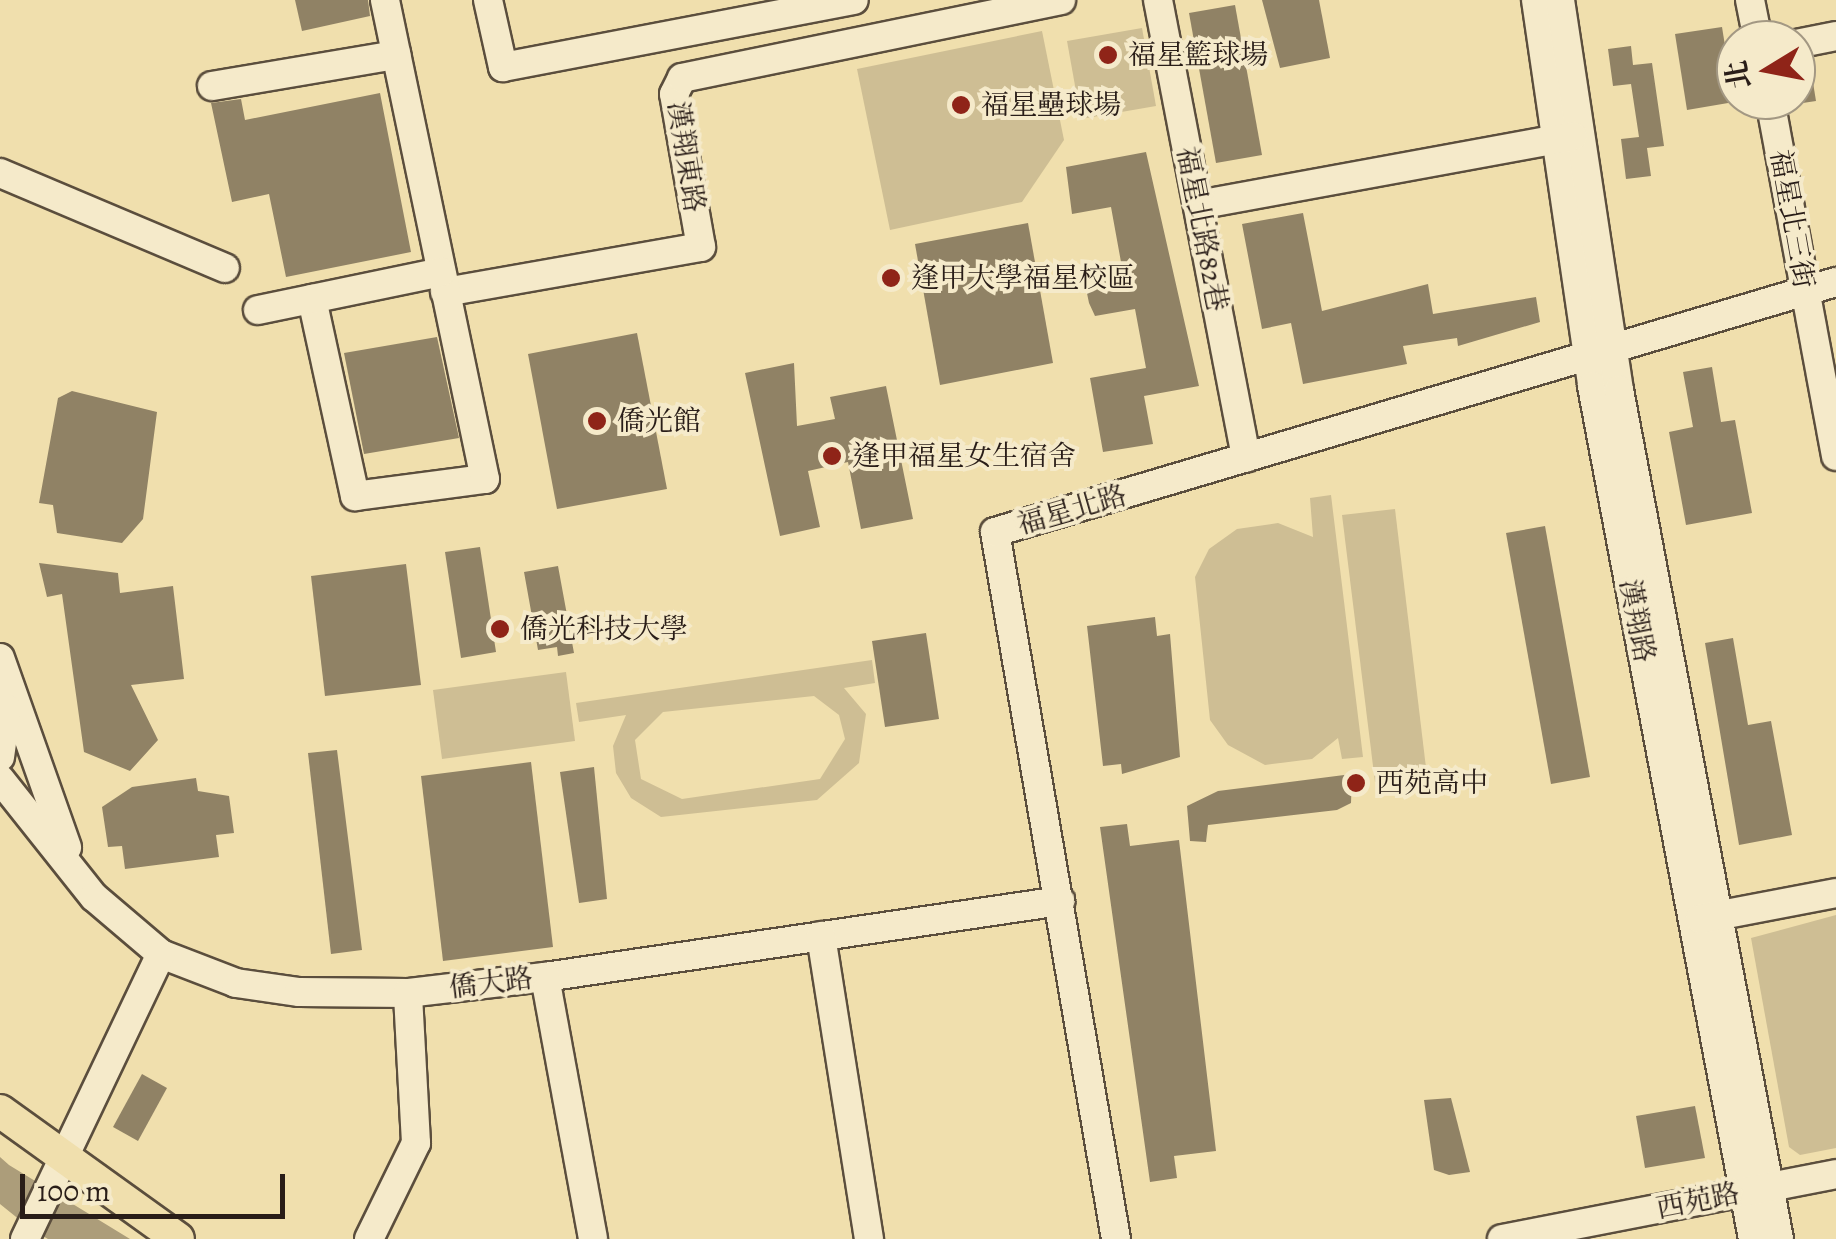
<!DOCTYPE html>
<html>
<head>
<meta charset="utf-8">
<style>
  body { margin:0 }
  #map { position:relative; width:1836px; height:1239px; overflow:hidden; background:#f0dfad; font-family:Alegreya,"Noto Serif TC",serif }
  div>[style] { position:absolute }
  .green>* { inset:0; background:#cebe94 }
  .water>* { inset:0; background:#ac9d7a }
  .building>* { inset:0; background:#908265 }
  .roads { filter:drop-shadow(2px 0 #5b4e3d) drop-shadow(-2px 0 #5b4e3d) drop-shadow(0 2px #5b4e3d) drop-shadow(0 -2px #5b4e3d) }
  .minor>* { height:28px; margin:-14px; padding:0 14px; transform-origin:14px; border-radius:14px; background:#f5eaca }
  .major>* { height:32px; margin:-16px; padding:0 16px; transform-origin:16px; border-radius:16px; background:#f0dfad }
  .dots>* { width:28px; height:28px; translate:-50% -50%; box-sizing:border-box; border:5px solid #f5eaca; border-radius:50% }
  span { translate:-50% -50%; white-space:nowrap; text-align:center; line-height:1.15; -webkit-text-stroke:8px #f5eaca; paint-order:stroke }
  .poi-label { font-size:28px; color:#291d18 }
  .left { translate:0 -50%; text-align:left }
  .street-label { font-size:28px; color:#291d18 }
  .north { position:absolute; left:1716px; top:20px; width:100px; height:100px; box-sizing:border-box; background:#f5eaca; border:2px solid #a39883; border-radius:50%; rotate:260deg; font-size:28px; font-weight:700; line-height:40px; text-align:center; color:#291d18 }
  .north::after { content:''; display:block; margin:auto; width:35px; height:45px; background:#8f2418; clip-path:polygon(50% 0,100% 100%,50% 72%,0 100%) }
  .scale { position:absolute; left:20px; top:1174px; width:265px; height:45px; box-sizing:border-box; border:5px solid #291d18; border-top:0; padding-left:12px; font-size:30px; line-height:35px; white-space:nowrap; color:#291d18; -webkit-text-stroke:8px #f5eaca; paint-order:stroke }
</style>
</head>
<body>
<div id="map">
  <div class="green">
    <i style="clip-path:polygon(1142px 28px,1156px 106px,1081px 119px,1067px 41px)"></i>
    <i style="clip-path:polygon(1042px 31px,1064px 140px,1022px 202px,890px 230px,857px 69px)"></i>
    <i style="clip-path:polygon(1331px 495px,1363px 757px,1342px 759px,1338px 738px,1312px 759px,1265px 765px,1228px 745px,1210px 720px,1195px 577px,1209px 549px,1237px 529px,1278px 523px,1313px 537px,1310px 498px)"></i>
    <i style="clip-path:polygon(1395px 509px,1427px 776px,1375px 782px,1342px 515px)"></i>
    <i style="clip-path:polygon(evenodd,872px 660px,875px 683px,844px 688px,866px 714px,859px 763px,817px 800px,661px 817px,631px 798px,616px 773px,613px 746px,626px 715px,579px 722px,576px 703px,872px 660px,814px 696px,839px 715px,845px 739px,820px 779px,682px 799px,641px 779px,635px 740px,663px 712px,814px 696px)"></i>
    <i style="clip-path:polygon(566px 672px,575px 741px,442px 759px,433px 690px)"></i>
    <i style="clip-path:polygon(1836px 915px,1836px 1148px,1800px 1155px,1789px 1147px,1751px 938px)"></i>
  </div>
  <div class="water">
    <i style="clip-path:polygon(0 1157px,9px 1165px,130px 1239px,48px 1239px,31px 1229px,0 1204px)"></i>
  </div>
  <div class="building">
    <i style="clip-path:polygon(295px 0,368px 0,370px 16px,302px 31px)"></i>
    <i style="clip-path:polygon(1262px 0,1319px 0,1330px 58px,1280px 68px)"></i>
    <i style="clip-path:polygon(1235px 5px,1262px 155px,1216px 163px,1189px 13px)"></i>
    <i style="clip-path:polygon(1722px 27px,1734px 102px,1687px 110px,1675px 34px)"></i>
    <i style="clip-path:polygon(1631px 46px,1633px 65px,1652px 63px,1664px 146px,1647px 148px,1651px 176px,1626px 179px,1621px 139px,1639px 137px,1631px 84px,1613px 86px,1608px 49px)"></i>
    <i style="clip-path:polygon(1810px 64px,1816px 101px,1796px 104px,1796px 67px)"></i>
    <i style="clip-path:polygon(380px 93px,411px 252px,286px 277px,269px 194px,232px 202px,211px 103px,241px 99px,245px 120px)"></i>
    <i style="clip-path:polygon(1146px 152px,1199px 386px,1144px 396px,1153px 444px,1103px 452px,1090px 378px,1146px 368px,1135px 309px,1095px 316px,1089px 303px,1082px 269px,1121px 262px,1111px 207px,1072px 214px,1066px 167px)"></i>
    <i style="clip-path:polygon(1303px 213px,1322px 311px,1428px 284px,1433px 314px,1536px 297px,1540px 322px,1458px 346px,1457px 338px,1403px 346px,1407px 364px,1303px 384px,1291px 323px,1262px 329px,1242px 224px)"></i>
    <i style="clip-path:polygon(1028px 223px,1053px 363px,940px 385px,915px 244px)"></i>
    <i style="clip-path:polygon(637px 333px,667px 489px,557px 509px,528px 354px)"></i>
    <i style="clip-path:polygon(437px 337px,459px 438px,364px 454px,344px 353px)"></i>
    <i style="clip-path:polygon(794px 363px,797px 426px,835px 419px,830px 397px,886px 386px,913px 519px,861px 529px,848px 462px,808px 471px,820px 527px,780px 536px,745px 373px)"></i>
    <i style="clip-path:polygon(1712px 367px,1721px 422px,1735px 420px,1752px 513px,1686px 525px,1669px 432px,1693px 427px,1683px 372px)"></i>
    <i style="clip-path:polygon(72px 391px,157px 412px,143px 519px,122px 543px,57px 533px,53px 505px,39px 503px,58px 398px)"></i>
    <i style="clip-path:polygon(1545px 526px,1590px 777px,1551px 784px,1506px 533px)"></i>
    <i style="clip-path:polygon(480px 547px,496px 652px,461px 658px,445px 552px)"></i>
    <i style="clip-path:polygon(39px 563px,118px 573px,120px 593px,173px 586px,184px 679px,131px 685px,158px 740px,130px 771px,84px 752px,62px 594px,47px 597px)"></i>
    <i style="clip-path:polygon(406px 564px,421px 685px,325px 696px,311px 576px)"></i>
    <i style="clip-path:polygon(558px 566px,574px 653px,558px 656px,557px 647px,538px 650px,524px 572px)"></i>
    <i style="clip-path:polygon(1155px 617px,1157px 636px,1170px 634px,1180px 757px,1122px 774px,1121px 764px,1103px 766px,1087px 626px)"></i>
    <i style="clip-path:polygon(926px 633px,939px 719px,885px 727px,872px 641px)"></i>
    <i style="clip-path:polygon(1733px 638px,1748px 725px,1771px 721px,1792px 835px,1739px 845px,1705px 643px)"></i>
    <i style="clip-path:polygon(337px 750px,362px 950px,331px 954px,308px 753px)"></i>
    <i style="clip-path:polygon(531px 762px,553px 947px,443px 961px,421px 776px)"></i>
    <i style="clip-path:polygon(594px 767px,607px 899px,579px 903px,560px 772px)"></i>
    <i style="clip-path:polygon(1352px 774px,1351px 803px,1337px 810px,1208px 825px,1206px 842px,1190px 841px,1187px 806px,1218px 791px)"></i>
    <i style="clip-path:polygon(196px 778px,198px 791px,229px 796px,234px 833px,216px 835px,219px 857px,125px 869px,122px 846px,108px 847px,102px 807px,132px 787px)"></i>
    <i style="clip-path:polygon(1127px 824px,1130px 846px,1179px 840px,1216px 1151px,1174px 1156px,1177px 1178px,1150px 1182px,1100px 827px)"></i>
    <i style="clip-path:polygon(142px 1074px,167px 1088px,138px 1141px,113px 1127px)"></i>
    <i style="clip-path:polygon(1451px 1098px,1470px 1172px,1449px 1175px,1434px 1170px,1424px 1100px)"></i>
    <i style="clip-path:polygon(1695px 1106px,1705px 1158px,1645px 1168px,1636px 1116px)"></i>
  </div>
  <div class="roads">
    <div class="minor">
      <i style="left:488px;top:0;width:69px;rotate:77.4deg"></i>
      <i style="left:503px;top:67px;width:357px;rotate:-10.8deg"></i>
      <i style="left:1158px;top:0;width:466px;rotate:79.1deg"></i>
      <i style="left:1536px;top:0;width:390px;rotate:81.7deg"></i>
      <i style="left:1592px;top:386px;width:868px;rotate:79.31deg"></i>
      <i style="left:1560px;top:0;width:394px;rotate:81.4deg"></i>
      <i style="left:1619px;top:390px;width:864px;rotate:79.33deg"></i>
      <i style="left:1750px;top:0;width:41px;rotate:78.7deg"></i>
      <i style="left:1796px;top:44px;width:41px;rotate:-11.3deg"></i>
      <i style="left:212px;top:86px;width:187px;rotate:-9.6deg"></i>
      <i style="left:1770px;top:100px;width:362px;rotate:79.5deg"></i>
      <i style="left:0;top:173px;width:244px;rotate:22.9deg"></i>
      <i style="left:1198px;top:205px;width:381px;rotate:-10.4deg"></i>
      <i style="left:445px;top:292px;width:260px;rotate:-10deg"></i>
      <i style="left:701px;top:247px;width:155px;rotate:-100deg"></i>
      <i style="left:674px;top:94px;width:18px;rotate:-63deg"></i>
      <i style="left:682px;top:78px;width:387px;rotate:-11.6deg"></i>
      <i style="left:312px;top:299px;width:202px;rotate:77.7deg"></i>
      <i style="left:355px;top:496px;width:131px;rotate:-7.5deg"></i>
      <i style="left:485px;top:479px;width:489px;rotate:-101.8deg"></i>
      <i style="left:258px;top:310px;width:187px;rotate:-11.7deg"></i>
      <i style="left:0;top:658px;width:201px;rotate:70.5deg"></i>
      <i style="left:0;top:757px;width:49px;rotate:-81.9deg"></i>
      <i style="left:0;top:779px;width:151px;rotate:51.5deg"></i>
      <i style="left:94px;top:897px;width:88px;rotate:40.4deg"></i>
      <i style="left:161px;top:954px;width:80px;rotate:21.1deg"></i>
      <i style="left:236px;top:983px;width:64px;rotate:8.1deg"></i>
      <i style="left:299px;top:992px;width:109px;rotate:0.5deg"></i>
      <i style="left:408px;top:993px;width:138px;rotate:-6.7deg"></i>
      <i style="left:545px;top:977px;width:521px;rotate:-8.39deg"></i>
      <i style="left:1700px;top:919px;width:138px;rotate:-10.8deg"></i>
      <i style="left:821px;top:936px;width:307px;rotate:81deg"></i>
      <i style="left:545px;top:977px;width:266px;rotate:79.6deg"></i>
      <i style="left:25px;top:1239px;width:316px;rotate:-64.5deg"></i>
      <i style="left:369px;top:1239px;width:107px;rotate:-63.9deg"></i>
      <i style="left:416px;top:1143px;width:150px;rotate:-93.1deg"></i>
      <i style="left:1116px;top:1239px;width:717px;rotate:-99.71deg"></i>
      <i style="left:995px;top:532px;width:877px;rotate:-16.56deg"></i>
      <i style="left:1502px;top:1239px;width:340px;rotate:-11deg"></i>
    </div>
    <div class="major">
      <i style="left:0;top:1111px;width:219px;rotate:35.7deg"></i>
    </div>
  </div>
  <div class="dots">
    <i style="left:1108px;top:55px;background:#8f2418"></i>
    <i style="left:961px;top:105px;background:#8f2418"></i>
    <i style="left:891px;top:278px;background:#8f2418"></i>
    <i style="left:597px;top:421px;background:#8f2418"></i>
    <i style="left:832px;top:456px;background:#8f2418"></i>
    <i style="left:500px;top:629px;background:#8f2418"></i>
    <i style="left:1356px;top:783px;background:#8f2418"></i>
  </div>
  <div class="poi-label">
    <span class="left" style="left:1128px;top:55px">福星籃球場</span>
    <span class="left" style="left:981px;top:105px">福星壘球場</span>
    <span class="left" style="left:911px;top:278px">逢甲大學福星校區</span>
    <span class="left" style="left:617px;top:421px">僑光館</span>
    <span class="left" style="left:852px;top:456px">逢甲福星女生宿舍</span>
    <span class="left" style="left:520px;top:629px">僑光科技大學</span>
    <span class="left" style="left:1376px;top:783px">西苑高中</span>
  </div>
  <div class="street-label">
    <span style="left:686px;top:157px;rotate:81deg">漢翔東路</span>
    <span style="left:1792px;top:219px;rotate:80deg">福星北三街</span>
    <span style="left:1202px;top:229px;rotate:79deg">福星北路82巷</span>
    <span style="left:1072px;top:510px;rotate:-16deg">福星北路</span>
    <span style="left:1637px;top:621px;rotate:79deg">漢翔路</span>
    <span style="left:491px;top:983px;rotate:-7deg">僑大路</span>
    <span style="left:1698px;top:1201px;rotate:-11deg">西苑路</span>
  </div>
  <div class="north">北</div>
  <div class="scale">100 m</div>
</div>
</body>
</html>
